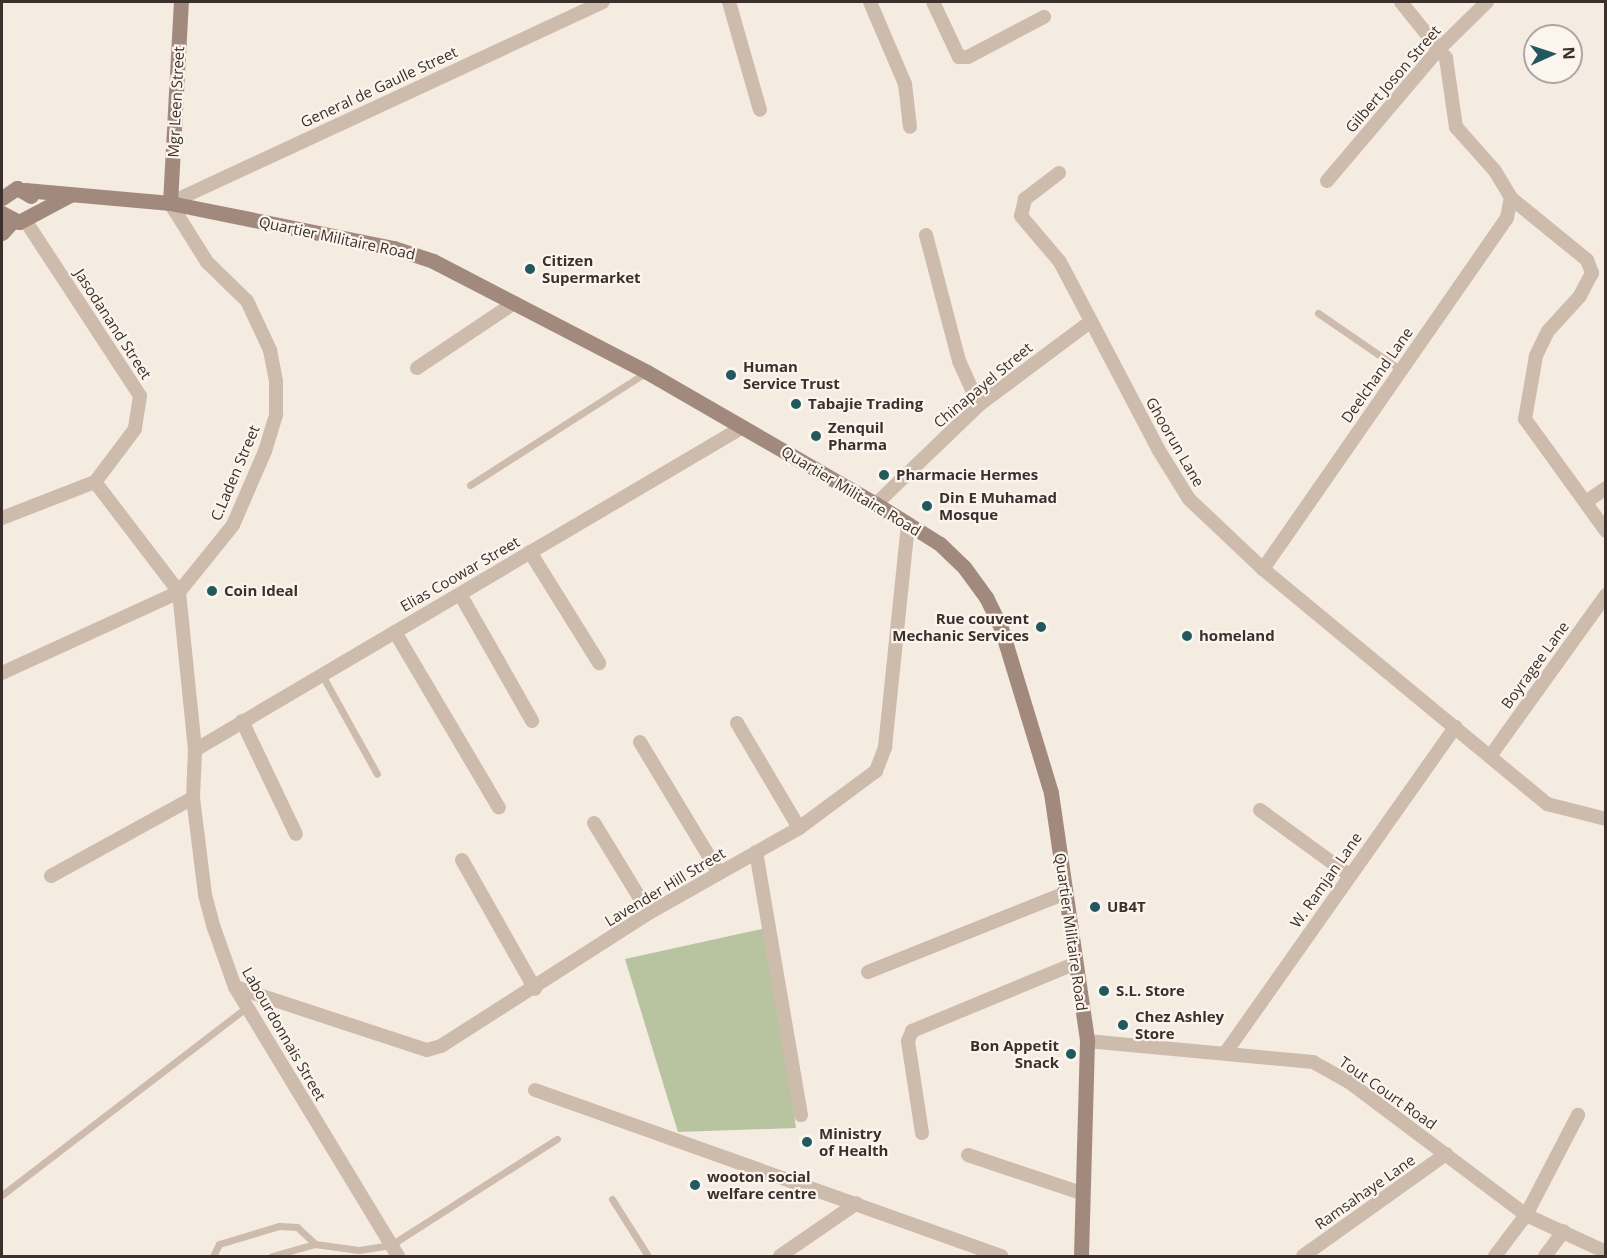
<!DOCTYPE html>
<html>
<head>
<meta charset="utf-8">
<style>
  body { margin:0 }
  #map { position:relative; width:1607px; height:1258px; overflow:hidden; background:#f4ebe1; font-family:"Open Sans",sans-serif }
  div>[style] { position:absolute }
  .green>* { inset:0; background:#b8c4a0 }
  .lane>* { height:7px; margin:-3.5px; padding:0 3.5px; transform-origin:3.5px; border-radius:3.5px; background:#cdbbac }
  .street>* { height:14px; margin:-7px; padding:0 7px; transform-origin:7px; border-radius:7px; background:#cdbbac }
  .secondary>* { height:15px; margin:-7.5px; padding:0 7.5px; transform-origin:7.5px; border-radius:7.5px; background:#a18a7d }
  .dots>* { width:16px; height:16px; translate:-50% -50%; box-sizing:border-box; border:3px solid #fbf5ee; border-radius:50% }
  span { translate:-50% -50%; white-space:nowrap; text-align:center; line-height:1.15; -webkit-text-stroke:4.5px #fbf5ee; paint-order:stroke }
  .street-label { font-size:15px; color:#3b302b }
  .poi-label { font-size:15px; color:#3b302b; font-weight:700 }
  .left { translate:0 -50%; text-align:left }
  .right { translate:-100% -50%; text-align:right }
  .frame { position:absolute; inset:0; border:3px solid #3b302b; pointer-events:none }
  .north { position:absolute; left:1523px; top:24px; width:60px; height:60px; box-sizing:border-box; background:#fbf5ee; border:2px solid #aea6a0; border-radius:50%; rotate:87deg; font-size:16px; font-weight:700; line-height:24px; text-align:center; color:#3b302b }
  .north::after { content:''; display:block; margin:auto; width:21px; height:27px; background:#1f5a5e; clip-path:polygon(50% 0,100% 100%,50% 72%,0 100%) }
</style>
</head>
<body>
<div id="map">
  <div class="green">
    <i style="clip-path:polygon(766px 928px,796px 1128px,678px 1132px,625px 959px)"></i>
  </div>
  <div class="lane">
    <i style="left:1318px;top:313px;width:101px;rotate:34.5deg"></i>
    <i style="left:470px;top:485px;width:210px;rotate:-32.6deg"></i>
    <i style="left:322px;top:675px;width:113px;rotate:60.9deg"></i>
    <i style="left:2px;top:1195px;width:309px;rotate:-37.5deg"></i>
    <i style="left:612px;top:1199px;width:67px;rotate:57.7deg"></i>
    <i style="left:213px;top:1256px;width:13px;rotate:-63deg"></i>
    <i style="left:219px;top:1244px;width:63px;rotate:-16.7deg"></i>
    <i style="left:279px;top:1226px;width:18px;rotate:3deg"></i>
    <i style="left:297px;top:1227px;width:25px;rotate:43deg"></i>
    <i style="left:272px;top:1256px;width:45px;rotate:-15.6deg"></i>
    <i style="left:315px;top:1244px;width:44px;rotate:7.8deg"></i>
    <i style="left:359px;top:1250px;width:32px;rotate:-9deg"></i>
    <i style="left:391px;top:1245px;width:197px;rotate:-32.6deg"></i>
  </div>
  <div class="street">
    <i style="left:729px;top:2px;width:112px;rotate:74deg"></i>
    <i style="left:870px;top:2px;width:89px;rotate:66.9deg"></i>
    <i style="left:905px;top:84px;width:43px;rotate:83.4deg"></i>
    <i style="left:933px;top:2px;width:61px;rotate:64.7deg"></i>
    <i style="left:959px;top:57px;width:9px"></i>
    <i style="left:968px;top:57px;width:86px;rotate:-27.8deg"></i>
    <i style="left:1401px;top:2px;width:72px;rotate:51.2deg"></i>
    <i style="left:1446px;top:58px;width:70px;rotate:81.8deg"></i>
    <i style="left:1456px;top:127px;width:59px;rotate:48.4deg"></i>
    <i style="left:1495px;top:171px;width:31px;rotate:59deg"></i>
    <i style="left:1511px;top:198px;width:98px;rotate:39.2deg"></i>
    <i style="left:1587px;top:260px;width:14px;rotate:69deg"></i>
    <i style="left:1592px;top:273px;width:26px;rotate:118deg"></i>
    <i style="left:1580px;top:296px;width:47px;rotate:132.4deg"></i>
    <i style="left:1548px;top:331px;width:28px;rotate:116deg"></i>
    <i style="left:1536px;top:356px;width:64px;rotate:99.9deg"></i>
    <i style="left:1525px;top:419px;width:138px;rotate:54.1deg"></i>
    <i style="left:1059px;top:173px;width:43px;rotate:142.6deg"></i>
    <i style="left:1025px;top:199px;width:17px;rotate:103deg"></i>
    <i style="left:1021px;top:216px;width:60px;rotate:49.7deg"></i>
    <i style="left:1060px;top:262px;width:211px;rotate:62.3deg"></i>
    <i style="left:1158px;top:449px;width:59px;rotate:58.2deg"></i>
    <i style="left:1189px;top:499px;width:102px;rotate:43.4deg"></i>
    <i style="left:1263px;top:569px;width:369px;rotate:39.6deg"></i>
    <i style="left:1547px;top:804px;width:61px;rotate:14.3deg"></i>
    <i style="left:1327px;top:181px;width:173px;rotate:-49.7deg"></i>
    <i style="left:1439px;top:49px;width:67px;rotate:-44.4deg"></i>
    <i style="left:25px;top:220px;width:210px;rotate:56.8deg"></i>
    <i style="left:140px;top:396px;width:33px;rotate:99deg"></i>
    <i style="left:135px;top:429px;width:66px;rotate:127deg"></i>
    <i style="left:926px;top:235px;width:130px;rotate:75.3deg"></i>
    <i style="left:959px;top:361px;width:48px;rotate:65.6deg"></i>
    <i style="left:417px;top:368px;width:117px;rotate:-33.8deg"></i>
    <i style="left:95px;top:482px;width:138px;rotate:52.6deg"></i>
    <i style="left:1587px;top:501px;width:23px;rotate:-34deg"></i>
    <i style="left:876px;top:504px;width:143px;rotate:-43.9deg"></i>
    <i style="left:979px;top:405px;width:139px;rotate:-36.8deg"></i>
    <i style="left:2px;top:518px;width:100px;rotate:-21.2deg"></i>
    <i style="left:530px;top:552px;width:131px;rotate:58.1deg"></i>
    <i style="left:1263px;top:569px;width:427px;rotate:-55.2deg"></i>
    <i style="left:1507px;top:218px;width:20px;rotate:-79deg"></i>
    <i style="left:179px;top:592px;width:159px;rotate:84.2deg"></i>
    <i style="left:195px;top:750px;width:48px;rotate:92.4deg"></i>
    <i style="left:193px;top:798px;width:98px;rotate:82.9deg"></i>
    <i style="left:205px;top:895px;width:34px;rotate:75deg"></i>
    <i style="left:214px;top:928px;width:63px;rotate:70.4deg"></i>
    <i style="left:235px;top:987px;width:315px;rotate:58.8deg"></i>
    <i style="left:460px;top:594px;width:146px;rotate:60.4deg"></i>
    <i style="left:395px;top:632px;width:204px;rotate:59.4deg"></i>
    <i style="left:2px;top:673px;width:195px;rotate:-24.6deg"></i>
    <i style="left:179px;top:592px;width:86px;rotate:-51.1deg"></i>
    <i style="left:233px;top:525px;width:81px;rotate:-66.6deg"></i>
    <i style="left:265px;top:451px;width:39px;rotate:-73deg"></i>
    <i style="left:276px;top:414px;width:33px;rotate:-90deg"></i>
    <i style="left:276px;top:381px;width:32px;rotate:-101deg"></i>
    <i style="left:270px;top:350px;width:54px;rotate:-115.1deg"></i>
    <i style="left:247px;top:301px;width:56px;rotate:-135.7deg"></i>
    <i style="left:207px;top:262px;width:70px;rotate:-122.1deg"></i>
    <i style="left:170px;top:203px;width:477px;rotate:-24.9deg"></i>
    <i style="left:242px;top:721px;width:125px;rotate:64.5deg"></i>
    <i style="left:737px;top:723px;width:122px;rotate:59.4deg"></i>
    <i style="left:640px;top:742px;width:153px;rotate:58.9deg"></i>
    <i style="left:195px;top:750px;width:636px;rotate:-30.52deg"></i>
    <i style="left:1491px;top:755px;width:197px;rotate:-54.3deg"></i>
    <i style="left:1260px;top:810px;width:110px;rotate:36.1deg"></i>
    <i style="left:594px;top:823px;width:105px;rotate:58.6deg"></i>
    <i style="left:756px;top:852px;width:267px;rotate:80.3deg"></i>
    <i style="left:462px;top:860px;width:148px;rotate:60.5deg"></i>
    <i style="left:51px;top:876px;width:162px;rotate:-28.8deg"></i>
    <i style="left:868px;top:972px;width:213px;rotate:-21.8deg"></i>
    <i style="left:235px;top:987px;width:202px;rotate:18.2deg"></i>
    <i style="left:427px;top:1050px;width:15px;rotate:-16deg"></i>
    <i style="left:441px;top:1046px;width:247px;rotate:-32.6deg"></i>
    <i style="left:649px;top:913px;width:172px;rotate:-29.5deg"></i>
    <i style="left:799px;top:828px;width:96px;rotate:-36.5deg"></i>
    <i style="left:876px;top:771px;width:26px;rotate:-69deg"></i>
    <i style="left:885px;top:747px;width:224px;rotate:-84.1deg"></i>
    <i style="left:1087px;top:1041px;width:227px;rotate:5.3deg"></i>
    <i style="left:1313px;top:1062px;width:41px;rotate:29.1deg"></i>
    <i style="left:1349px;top:1082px;width:221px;rotate:36.9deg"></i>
    <i style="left:1526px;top:1215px;width:88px;rotate:24.8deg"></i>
    <i style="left:1226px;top:1052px;width:398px;rotate:-54.8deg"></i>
    <i style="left:535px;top:1090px;width:495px;rotate:19.6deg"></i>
    <i style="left:922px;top:1133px;width:93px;rotate:-98.7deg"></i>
    <i style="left:908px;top:1041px;width:11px;rotate:-68deg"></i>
    <i style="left:912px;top:1031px;width:178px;rotate:-22.5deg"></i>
    <i style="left:968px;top:1155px;width:119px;rotate:18.6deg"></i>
    <i style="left:780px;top:1256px;width:93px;rotate:-34.5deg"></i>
    <i style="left:1303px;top:1256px;width:176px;rotate:-35.5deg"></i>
    <i style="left:1495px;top:1256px;width:51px;rotate:-52.9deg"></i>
    <i style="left:1526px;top:1215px;width:113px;rotate:-62.5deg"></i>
    <i style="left:1545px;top:1256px;width:31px;rotate:-53deg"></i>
  </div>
  <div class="secondary">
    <i style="left:25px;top:190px;width:146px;rotate:5.1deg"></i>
    <i style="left:170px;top:203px;width:228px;rotate:11.4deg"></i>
    <i style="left:394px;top:248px;width:41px;rotate:18.4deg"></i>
    <i style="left:433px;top:261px;width:241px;rotate:27.4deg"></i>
    <i style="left:647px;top:372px;width:264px;rotate:30deg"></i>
    <i style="left:876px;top:504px;width:75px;rotate:32deg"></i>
    <i style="left:940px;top:544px;width:33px;rotate:44deg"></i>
    <i style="left:964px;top:567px;width:37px;rotate:54deg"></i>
    <i style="left:986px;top:597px;width:34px;rotate:64deg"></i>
    <i style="left:1001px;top:628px;width:172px;rotate:73.1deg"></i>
    <i style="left:1051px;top:793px;width:251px;rotate:81.7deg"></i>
    <i style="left:1087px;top:1041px;width:215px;rotate:91.6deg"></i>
    <i style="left:2px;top:198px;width:18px;rotate:-34deg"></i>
    <i style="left:17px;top:188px;width:16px;rotate:30deg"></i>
    <i style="left:170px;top:203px;width:201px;rotate:-86.9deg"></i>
    <i style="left:2px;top:213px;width:19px;rotate:28deg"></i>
    <i style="left:19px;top:222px;width:58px;rotate:-27.9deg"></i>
    <i style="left:2px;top:233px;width:15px;rotate:-48deg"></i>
  </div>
  <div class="dots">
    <i style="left:530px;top:269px;background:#1f5a5e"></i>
    <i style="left:731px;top:375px;background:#1f5a5e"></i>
    <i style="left:796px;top:404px;background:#1f5a5e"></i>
    <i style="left:816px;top:436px;background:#1f5a5e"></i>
    <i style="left:884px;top:475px;background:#1f5a5e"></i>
    <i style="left:927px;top:506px;background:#1f5a5e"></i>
    <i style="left:212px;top:591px;background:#1f5a5e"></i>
    <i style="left:1041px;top:627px;background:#1f5a5e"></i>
    <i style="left:1187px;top:636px;background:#1f5a5e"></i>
    <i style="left:1095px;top:907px;background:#1f5a5e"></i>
    <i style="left:1104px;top:991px;background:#1f5a5e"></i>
    <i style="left:1123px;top:1025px;background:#1f5a5e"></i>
    <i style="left:1071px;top:1054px;background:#1f5a5e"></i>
    <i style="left:807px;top:1142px;background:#1f5a5e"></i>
    <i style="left:695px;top:1185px;background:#1f5a5e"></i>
  </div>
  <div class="street-label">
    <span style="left:1393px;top:79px;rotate:-49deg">Gilbert Joson Street</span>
    <span style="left:379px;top:87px;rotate:-25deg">General de Gaulle Street</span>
    <span style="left:176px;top:102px;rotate:-87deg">Mgr Leen Street</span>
    <span style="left:337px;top:238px;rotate:12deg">Quartier Militaire Road</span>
    <span style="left:113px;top:324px;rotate:57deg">Jasodanand Street</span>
    <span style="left:1377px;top:375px;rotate:-55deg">Deelchand Lane</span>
    <span style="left:983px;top:385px;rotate:-40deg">Chinapayel Street</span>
    <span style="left:1175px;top:442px;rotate:60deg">Ghoorun Lane</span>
    <span style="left:235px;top:473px;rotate:-67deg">C.Laden Street</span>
    <span style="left:851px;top:491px;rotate:31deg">Quartier Militaire Road</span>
    <span style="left:460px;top:574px;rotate:-30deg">Elias Coowar Street</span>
    <span style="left:1535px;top:665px;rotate:-54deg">Boyragee Lane</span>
    <span style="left:1326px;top:880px;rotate:-55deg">W. Ramjan Lane</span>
    <span style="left:665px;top:887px;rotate:-31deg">Lavender Hill Street</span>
    <span style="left:1071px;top:932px;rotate:82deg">Quartier Militaire Road</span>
    <span style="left:284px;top:1034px;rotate:60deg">Labourdonnais Street</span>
    <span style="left:1388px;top:1093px;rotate:35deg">Tout Court Road</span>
    <span style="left:1365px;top:1192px;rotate:-35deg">Ramsahaye Lane</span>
  </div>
  <div class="poi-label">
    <span class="left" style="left:542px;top:269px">Citizen<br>Supermarket</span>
    <span class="left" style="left:743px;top:375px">Human<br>Service Trust</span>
    <span class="left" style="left:808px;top:404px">Tabajie Trading</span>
    <span class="left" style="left:828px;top:436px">Zenquil<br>Pharma</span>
    <span class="left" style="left:896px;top:475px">Pharmacie Hermes</span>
    <span class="left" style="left:939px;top:506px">Din E Muhamad<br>Mosque</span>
    <span class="left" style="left:224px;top:591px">Coin Ideal</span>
    <span class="right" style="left:1029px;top:627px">Rue couvent<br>Mechanic Services</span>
    <span class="left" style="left:1199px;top:636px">homeland</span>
    <span class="left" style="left:1107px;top:907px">UB4T</span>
    <span class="left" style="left:1116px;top:991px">S.L. Store</span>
    <span class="left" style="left:1135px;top:1025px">Chez Ashley<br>Store</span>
    <span class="right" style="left:1059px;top:1054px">Bon Appetit<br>Snack</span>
    <span class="left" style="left:819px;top:1142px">Ministry<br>of Health</span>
    <span class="left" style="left:707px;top:1185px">wooton social<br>welfare centre</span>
  </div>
  <div class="frame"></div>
  <div class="north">N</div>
</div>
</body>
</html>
